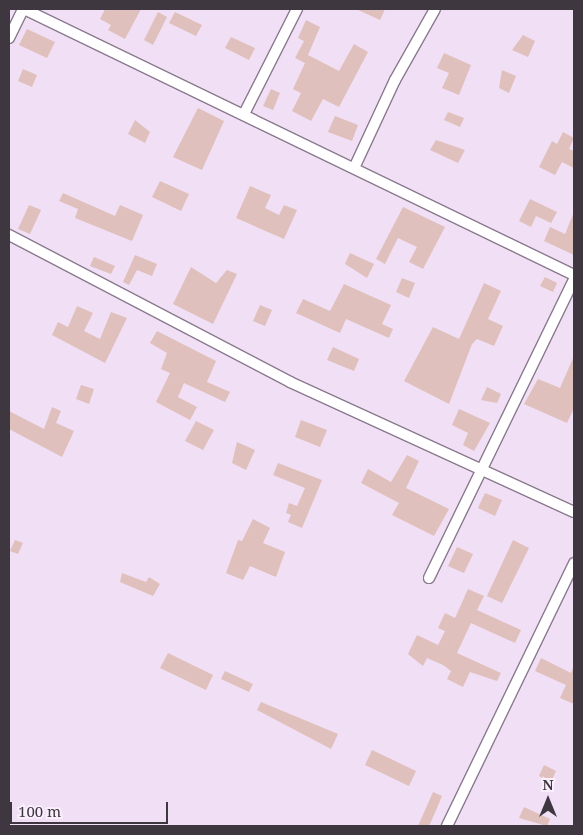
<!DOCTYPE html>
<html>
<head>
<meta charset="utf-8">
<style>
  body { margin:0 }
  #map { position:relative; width:583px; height:835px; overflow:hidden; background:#f1dff5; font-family:"Noto Serif",serif }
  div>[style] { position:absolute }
  .building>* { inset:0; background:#dfc0bc }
  .roads { filter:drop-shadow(1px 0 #8a7a8e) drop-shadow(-1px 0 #8a7a8e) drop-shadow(0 1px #8a7a8e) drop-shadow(0 -1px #8a7a8e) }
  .street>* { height:10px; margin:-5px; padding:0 5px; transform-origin:5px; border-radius:5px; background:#fff }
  span { translate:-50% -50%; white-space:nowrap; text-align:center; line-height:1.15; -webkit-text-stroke:4px #faeffd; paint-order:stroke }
  .frame { position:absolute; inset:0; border:10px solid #3f3740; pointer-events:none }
  .north { position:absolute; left:523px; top:775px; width:50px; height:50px; -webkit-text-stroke:4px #faeffd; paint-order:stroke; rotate:0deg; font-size:14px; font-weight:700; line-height:20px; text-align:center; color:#3f3740 }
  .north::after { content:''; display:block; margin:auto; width:18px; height:22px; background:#3f3740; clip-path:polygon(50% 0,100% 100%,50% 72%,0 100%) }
  .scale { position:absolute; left:10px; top:802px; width:158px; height:22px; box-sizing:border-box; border:2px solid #3f3740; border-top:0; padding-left:6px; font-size:15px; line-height:18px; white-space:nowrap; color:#3f3740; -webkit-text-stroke:4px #faeffd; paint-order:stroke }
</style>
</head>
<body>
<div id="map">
  <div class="building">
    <i style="clip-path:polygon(105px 9px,141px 9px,125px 39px,108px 30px,111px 25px,100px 19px)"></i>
    <i style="clip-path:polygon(356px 9px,385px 9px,380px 20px)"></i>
    <i style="clip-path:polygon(158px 12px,167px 17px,153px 45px,144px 40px)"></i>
    <i style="clip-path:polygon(175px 12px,202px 25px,196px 36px,169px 23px)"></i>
    <i style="clip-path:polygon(306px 20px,320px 27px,308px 55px,339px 71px,354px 44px,368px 52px,339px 107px,323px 99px,311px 121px,292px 111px,301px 93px,293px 89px,305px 63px,295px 58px,304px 41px,298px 38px)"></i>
    <i style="clip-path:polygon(27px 29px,55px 42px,47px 58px,19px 45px)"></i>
    <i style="clip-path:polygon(523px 35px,535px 41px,528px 57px,512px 50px)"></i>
    <i style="clip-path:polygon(231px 37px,255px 48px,249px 60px,225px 48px)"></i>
    <i style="clip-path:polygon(444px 53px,471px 65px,459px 95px,442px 88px,449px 73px,437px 68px)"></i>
    <i style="clip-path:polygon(23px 69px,37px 75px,32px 87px,18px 81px)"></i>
    <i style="clip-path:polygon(502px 70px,516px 76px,509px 93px,499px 88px)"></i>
    <i style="clip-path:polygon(271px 89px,280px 93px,273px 110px,263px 106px)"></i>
    <i style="clip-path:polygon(198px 108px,224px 121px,202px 170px,173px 157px)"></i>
    <i style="clip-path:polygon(448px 112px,464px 118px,460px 127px,444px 120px)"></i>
    <i style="clip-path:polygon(335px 116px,358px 125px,352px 141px,328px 132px)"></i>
    <i style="clip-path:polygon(135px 120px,150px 132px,145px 143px,128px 134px)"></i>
    <i style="clip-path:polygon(563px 132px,574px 138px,569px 149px,574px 151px,574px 168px,562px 162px,555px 175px,539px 167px,552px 141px,557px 144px)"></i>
    <i style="clip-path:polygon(436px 140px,465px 150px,458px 163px,430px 150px)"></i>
    <i style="clip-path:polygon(160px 181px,189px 194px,181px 211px,152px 197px)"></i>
    <i style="clip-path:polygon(250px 186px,271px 195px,265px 208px,279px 215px,284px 205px,297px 210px,284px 239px,236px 218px)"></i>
    <i style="clip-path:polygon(63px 193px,115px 216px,120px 205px,143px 215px,132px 241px,75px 218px,78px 209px,59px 201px)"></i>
    <i style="clip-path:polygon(530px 199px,557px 212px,551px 223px,536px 216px,531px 227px,519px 221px)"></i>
    <i style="clip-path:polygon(29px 205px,41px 210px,30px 234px,18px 229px)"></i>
    <i style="clip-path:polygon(403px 207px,445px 227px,423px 269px,409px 262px,417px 247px,398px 238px,385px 264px,376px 259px)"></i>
    <i style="clip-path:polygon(574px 212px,574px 255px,544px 241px,550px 227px,565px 234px)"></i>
    <i style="clip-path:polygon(350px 253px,374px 264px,367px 278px,345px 264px)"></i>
    <i style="clip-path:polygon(135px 255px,157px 264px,152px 276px,137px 270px,129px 285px,123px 282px)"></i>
    <i style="clip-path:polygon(94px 257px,115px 266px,111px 274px,90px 266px)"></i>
    <i style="clip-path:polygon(191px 267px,216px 283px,227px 270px,237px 274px,213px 324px,173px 304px)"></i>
    <i style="clip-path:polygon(545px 277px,557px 283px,553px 292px,540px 286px)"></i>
    <i style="clip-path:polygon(402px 278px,415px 283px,409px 298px,396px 292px)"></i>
    <i style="clip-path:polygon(484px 283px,501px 291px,488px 319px,503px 326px,494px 346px,477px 339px,472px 344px,449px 404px,404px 381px,433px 327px,459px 339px)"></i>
    <i style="clip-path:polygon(344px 284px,391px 305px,382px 324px,393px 329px,389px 338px,346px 319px,340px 333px,296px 313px,303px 299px,330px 311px)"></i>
    <i style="clip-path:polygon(260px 305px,272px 310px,265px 326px,253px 321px)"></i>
    <i style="clip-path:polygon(77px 306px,93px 313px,84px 331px,100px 339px,111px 312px,127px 318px,105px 363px,52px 335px,58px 322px,68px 327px)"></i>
    <i style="clip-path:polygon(157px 331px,216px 361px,207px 382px,230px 392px,225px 402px,184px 383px,178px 397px,197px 407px,190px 420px,156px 402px,170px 373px,161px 369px,167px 353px,150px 343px)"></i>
    <i style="clip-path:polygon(333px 347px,359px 359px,354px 371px,327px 360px)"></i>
    <i style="clip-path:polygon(574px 356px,574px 408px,567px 423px,524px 404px,538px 379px,560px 388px)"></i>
    <i style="clip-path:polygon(81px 385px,94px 389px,89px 404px,76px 399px)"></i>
    <i style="clip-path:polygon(487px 387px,501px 394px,497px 403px,481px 400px)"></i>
    <i style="clip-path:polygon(52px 407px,61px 411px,56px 423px,74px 431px,62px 457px,9px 429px,9px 411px,44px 429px)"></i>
    <i style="clip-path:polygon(459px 409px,490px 423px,474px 451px,463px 445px,468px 433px,452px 425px)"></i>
    <i style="clip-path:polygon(301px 420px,327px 430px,320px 447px,295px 437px)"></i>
    <i style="clip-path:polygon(196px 421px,214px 430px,203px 450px,185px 441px)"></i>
    <i style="clip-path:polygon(237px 442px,255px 450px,246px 470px,232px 463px)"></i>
    <i style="clip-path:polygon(407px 455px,419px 461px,406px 488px,449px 509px,434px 536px,392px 515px,399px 503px,361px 483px,368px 469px,391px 482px)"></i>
    <i style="clip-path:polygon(278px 463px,322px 480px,302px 528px,288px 522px,291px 515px,286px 513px,289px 503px,297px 506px,305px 488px,273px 475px)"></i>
    <i style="clip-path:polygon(485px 493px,502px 500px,495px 516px,478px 508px)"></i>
    <i style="clip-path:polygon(253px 519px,270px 528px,263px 543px,285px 552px,276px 577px,250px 566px,243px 580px,226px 573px,238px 540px,242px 541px)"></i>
    <i style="clip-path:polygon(15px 540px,23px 543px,18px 554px,10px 551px)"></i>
    <i style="clip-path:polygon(513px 540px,529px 548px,502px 603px,487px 596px)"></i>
    <i style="clip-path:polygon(457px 547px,473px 554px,464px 573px,448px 566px)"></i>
    <i style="clip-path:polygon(122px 573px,146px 582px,149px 577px,160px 584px,153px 596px,120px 582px)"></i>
    <i style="clip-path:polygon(468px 589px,484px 596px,477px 610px,521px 630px,515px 643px,471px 623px,457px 653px,501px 673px,497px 681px,470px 672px,463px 687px,447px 679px,451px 671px,443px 665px,427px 658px,423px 666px,408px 654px,417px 635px,438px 645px,445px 631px,438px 628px,445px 613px,455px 618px)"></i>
    <i style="clip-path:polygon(168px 653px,213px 675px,206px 690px,160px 668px)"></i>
    <i style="clip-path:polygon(541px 658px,571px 673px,574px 665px,574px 704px,560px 698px,566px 685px,535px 671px)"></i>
    <i style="clip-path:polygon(225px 671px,253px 684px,249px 692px,221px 679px)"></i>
    <i style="clip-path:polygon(261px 702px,338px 734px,331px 749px,257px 710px)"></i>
    <i style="clip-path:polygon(372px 750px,416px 771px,409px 786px,365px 765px)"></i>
    <i style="clip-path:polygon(544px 765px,556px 771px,551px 782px,539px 776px)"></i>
    <i style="clip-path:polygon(433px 792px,442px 796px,437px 808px,429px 826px,418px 826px)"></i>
    <i style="clip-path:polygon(524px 807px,550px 819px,547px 826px,519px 818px)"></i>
  </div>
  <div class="roads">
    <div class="street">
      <i style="left:24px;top:9px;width:611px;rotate:25.81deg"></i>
      <i style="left:9px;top:38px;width:32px;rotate:-64deg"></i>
      <i style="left:245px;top:112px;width:115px;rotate:-63.2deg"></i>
      <i style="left:355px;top:166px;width:95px;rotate:-65.1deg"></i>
      <i style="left:395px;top:80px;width:81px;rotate:-60.6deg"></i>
      <i style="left:9px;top:235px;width:317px;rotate:27.6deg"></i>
      <i style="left:290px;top:382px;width:312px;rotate:24.6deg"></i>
      <i style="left:429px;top:578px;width:332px;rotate:-64.1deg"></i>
      <i style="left:447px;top:826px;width:292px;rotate:-64.2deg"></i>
    </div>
  </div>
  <div class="frame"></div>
  <div class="north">N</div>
  <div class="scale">100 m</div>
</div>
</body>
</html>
